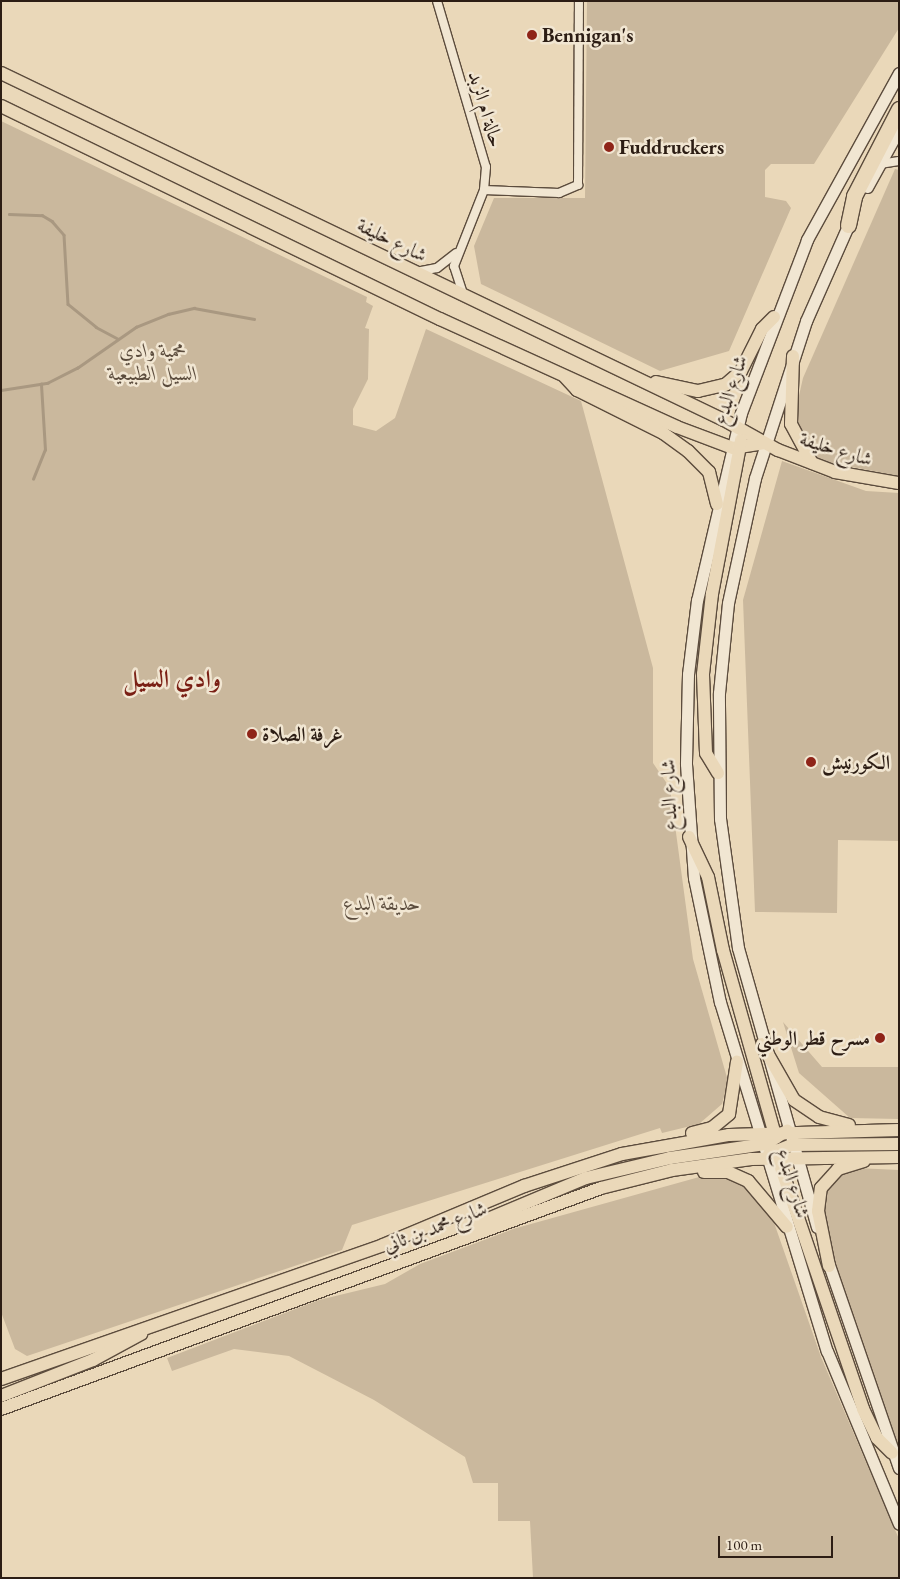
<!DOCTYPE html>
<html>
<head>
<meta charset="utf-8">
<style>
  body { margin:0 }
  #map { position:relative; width:900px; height:1579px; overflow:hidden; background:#ead8b9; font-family:"EB Garamond",Amiri,serif }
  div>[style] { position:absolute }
  .green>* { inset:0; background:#cab89d }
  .stream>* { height:2.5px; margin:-1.25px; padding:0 1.25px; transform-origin:1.25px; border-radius:1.25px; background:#a99881 }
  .roads { filter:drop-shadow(1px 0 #5c4c3d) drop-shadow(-1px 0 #5c4c3d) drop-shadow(0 1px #5c4c3d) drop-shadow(0 -1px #5c4c3d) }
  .street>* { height:8px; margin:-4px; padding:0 4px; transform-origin:4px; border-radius:4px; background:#f1e6d2 }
  .secondary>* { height:11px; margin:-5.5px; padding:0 5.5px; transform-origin:5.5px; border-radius:5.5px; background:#f1e6d2 }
  .primary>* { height:12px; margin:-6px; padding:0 6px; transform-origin:6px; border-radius:6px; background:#ead8b9 }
  .highway>* { height:15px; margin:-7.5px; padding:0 7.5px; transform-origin:7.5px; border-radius:7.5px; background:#ead8b9 }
  .dots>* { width:14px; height:14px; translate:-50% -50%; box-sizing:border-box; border:2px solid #f1e6d2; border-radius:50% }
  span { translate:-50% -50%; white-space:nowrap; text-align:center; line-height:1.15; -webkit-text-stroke:5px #f1e6d2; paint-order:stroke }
  .poi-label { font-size:20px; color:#2c1d14; font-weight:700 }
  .left { translate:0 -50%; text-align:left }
  .right { translate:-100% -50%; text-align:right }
  .street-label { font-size:20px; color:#2c1d14 }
  .park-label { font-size:20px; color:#5b4c3d; font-style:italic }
  .district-label { font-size:25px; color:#7a1f14; font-weight:700 }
  .frame { position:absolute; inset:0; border:2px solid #2c1d14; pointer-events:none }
  .scale { position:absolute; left:718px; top:1536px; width:115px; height:22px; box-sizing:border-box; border:2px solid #2c1d14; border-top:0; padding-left:6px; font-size:15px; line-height:18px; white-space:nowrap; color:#2c1d14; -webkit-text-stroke:4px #f1e6d2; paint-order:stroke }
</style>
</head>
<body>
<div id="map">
  <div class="green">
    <i style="clip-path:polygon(587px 1px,899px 1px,899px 28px,814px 164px,771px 164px,765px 170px,765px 197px,786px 201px,791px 208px,729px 351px,660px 371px,481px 284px,474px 246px,494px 198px,585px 198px)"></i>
    <i style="clip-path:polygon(1px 121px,367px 297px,366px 302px,373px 306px,365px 328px,369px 329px,368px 379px,353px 409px,353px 425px,376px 431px,395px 418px,426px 329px,581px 401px,653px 668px,653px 763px,670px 788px,693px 959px,728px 1081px,722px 1104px,699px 1124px,662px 1133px,660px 1128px,352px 1225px,342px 1250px,27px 1356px,15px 1349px,1px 1312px)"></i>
    <i style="clip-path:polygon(895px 169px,899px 170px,899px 476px,821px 461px,803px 445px,795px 413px,803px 378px)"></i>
    <i style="clip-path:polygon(782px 461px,866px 491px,899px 493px,899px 841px,838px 840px,837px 913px,755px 912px,743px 600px)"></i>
    <i style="clip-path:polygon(783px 1022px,822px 1067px,899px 1067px,899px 1119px,850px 1118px,799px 1073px)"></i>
    <i style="clip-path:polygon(856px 1168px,899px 1170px,899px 1452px,842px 1288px,821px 1206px,832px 1176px)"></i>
    <i style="clip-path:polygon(710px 1174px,740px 1180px,771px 1214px,821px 1357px,899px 1539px,899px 1578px,533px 1578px,530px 1521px,498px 1521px,498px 1483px,473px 1483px,465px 1457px,374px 1400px,289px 1356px,234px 1349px,172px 1371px,167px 1358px,319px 1300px,385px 1284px,420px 1264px,513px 1229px)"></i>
  </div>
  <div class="stream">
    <i style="left:9px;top:214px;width:33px;rotate:2deg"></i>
    <i style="left:42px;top:215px;width:12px;rotate:31deg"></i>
    <i style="left:52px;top:221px;width:18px;rotate:49deg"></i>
    <i style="left:64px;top:235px;width:69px;rotate:86.7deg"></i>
    <i style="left:68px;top:304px;width:36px;rotate:39deg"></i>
    <i style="left:96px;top:327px;width:24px;rotate:28deg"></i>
    <i style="left:1px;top:390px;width:47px;rotate:-8.7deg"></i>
    <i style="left:47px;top:383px;width:34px;rotate:-27deg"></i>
    <i style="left:77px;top:368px;width:72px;rotate:-34.8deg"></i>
    <i style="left:136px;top:327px;width:35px;rotate:-22deg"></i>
    <i style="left:168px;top:314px;width:27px;rotate:-13deg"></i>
    <i style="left:194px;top:308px;width:61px;rotate:10.4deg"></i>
    <i style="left:33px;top:479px;width:31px;rotate:-68deg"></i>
    <i style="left:45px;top:450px;width:66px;rotate:-93.5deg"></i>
  </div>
  <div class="roads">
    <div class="street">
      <i style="left:437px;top:1px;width:173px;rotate:73.6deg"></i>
      <i style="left:486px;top:167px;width:23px;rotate:95deg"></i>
      <i style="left:484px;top:190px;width:82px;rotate:111.5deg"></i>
      <i style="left:454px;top:266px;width:29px;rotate:72deg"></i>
      <i style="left:880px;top:164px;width:19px;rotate:-9deg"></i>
      <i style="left:484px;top:190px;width:75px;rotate:2.3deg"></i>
      <i style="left:559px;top:193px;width:21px;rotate:-23deg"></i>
      <i style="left:578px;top:185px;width:184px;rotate:-89.7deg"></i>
      <i style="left:416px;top:272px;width:21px;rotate:-11deg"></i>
      <i style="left:437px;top:268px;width:24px;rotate:-38deg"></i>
    </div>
    <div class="secondary">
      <i style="left:899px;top:73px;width:191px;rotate:118.9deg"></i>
      <i style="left:807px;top:240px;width:185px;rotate:110.9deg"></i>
      <i style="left:741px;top:413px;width:192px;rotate:103.2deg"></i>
      <i style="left:697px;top:600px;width:75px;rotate:96.9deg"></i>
      <i style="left:688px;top:674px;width:90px;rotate:91.3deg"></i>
      <i style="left:686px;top:764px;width:114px;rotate:86deg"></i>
      <i style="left:694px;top:878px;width:127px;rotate:78.2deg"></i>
      <i style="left:720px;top:1002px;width:365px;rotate:73deg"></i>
      <i style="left:827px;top:1351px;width:187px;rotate:67.4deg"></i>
      <i style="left:867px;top:187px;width:66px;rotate:-61.1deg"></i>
      <i style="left:817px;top:1227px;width:290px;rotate:-105.8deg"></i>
      <i style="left:738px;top:948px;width:130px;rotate:-97.9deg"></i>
      <i style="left:720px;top:819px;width:126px;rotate:-90.5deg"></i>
      <i style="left:719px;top:693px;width:90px;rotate:-84.3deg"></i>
      <i style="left:728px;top:603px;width:128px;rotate:-77.8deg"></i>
      <i style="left:755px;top:478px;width:165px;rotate:-72deg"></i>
      <i style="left:806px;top:321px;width:111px;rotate:-66.2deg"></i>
      <i style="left:827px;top:1259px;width:221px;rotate:71deg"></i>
    </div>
    <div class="primary">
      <i style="left:1px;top:73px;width:802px;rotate:25.64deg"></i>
      <i style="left:724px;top:420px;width:62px;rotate:29.1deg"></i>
      <i style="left:778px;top:450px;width:61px;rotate:21.1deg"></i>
      <i style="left:835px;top:472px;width:65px;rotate:9.8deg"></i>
      <i style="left:1px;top:106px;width:488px;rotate:25.9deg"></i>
      <i style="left:440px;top:319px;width:260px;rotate:24.5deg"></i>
      <i style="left:677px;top:427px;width:60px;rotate:20.6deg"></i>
      <i style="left:733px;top:448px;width:32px;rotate:-9deg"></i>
      <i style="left:793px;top:356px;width:68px;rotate:91.7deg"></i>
      <i style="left:791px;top:424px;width:44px;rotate:61.7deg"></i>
      <i style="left:565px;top:377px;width:18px;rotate:47deg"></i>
      <i style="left:577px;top:390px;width:96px;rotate:26.6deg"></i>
      <i style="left:663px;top:433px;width:31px;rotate:36deg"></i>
      <i style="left:688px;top:451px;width:30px;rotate:45deg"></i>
      <i style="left:709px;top:472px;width:33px;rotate:76deg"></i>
      <i style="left:656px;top:382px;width:43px;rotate:12.1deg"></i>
      <i style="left:698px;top:391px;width:28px;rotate:-13deg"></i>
      <i style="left:725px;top:385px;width:21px;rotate:-41deg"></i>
      <i style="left:741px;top:371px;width:47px;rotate:-63.4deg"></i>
      <i style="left:762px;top:329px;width:17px;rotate:-45deg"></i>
      <i style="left:718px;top:773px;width:23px;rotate:-121deg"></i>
      <i style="left:706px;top:753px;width:79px;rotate:-92.2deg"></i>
      <i style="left:703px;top:674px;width:81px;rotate:-83.6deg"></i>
      <i style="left:712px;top:594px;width:157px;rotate:-79.3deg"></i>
      <i style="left:689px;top:837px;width:44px;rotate:64.6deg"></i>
      <i style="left:708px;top:877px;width:75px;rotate:78.4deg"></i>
      <i style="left:723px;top:950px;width:195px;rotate:74.3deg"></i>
      <i style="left:762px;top:1044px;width:64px;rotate:60.3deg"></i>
      <i style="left:794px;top:1100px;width:30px;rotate:34deg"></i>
      <i style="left:819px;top:1117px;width:31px;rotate:15deg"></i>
      <i style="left:692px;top:1133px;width:21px;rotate:-14deg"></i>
      <i style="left:712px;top:1128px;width:22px;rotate:-39deg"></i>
      <i style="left:729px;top:1114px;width:53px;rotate:-81.3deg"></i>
      <i style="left:775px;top:1150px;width:274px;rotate:71.2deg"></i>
      <i style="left:863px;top:1409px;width:32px;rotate:64deg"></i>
      <i style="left:877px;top:1438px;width:21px;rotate:45deg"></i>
      <i style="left:769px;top:1154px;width:24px;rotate:-22deg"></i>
      <i style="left:791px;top:1145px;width:108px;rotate:-0.5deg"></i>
      <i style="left:704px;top:1172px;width:24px"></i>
      <i style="left:728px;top:1172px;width:22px;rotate:24deg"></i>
      <i style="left:748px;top:1181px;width:60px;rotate:49.7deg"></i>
      <i style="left:476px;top:1224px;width:119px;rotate:-22.7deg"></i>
      <i style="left:586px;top:1178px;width:86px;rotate:-13.4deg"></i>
      <i style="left:670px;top:1158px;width:96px;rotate:-8.4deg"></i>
      <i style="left:765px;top:1144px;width:26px;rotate:-31deg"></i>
      <i style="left:829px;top:1266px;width:56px;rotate:-101.3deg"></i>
      <i style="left:818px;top:1211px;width:23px;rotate:-83deg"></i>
      <i style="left:821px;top:1188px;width:25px;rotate:-48deg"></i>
      <i style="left:838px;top:1169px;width:27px;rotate:-17deg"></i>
      <i style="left:1px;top:1379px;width:405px;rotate:-19.3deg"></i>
      <i style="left:383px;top:1245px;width:153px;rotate:-22.7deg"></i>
      <i style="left:524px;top:1186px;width:103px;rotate:-18.1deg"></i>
      <i style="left:622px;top:1154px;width:109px;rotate:-10.1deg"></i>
      <i style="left:729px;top:1135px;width:170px;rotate:-1.7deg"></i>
      <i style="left:1px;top:1396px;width:99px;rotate:-21.4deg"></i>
      <i style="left:93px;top:1360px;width:55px;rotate:-28.4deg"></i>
      <i style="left:1px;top:1409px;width:639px;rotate:-20.22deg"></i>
      <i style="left:601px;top:1188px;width:73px;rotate:-14.2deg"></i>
      <i style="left:672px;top:1170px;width:80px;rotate:-7.9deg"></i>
      <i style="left:751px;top:1159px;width:148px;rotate:-0.8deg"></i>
    </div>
    <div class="highway">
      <i style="left:848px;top:225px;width:30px;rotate:-78deg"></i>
      <i style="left:854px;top:196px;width:98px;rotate:-62.7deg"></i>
    </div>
  </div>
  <div class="dots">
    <i style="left:532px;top:35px;background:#8f2418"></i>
    <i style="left:609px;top:147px;background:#8f2418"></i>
    <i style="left:252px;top:734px;background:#8f2418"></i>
    <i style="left:811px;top:762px;background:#8f2418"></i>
    <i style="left:880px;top:1038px;background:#8f2418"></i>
  </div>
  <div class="poi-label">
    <span class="left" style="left:542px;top:35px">Bennigan's</span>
    <span class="left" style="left:619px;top:147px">Fuddruckers</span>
    <span class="left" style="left:262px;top:734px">غرفة الصلاة</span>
    <span class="left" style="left:822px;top:762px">الكورنيش</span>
    <span class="right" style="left:870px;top:1038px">مسرح قطر الوطني</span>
  </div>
  <div class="street-label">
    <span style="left:486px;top:109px;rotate:73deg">حالة ام الزبد</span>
    <span style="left:392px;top:240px;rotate:26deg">شارع خليفة</span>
    <span style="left:730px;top:390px;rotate:-72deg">شارع البدع</span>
    <span style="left:836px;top:449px;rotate:17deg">شارع خليفة</span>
    <span style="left:669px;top:795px;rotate:-92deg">شارع البدع</span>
    <span style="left:793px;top:1183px;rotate:73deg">شارع البدع</span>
    <span style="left:435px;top:1227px;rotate:-21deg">شارع محمد بن ثاني</span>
  </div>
  <div class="park-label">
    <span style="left:153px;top:362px">محمية وادي<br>السيل الطبيعية</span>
    <span style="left:382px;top:903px">حديقة البدع</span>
  </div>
  <div class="district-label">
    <span style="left:172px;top:678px">وادي السيل</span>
  </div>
  <div class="frame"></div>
  <div class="scale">100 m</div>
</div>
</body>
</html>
